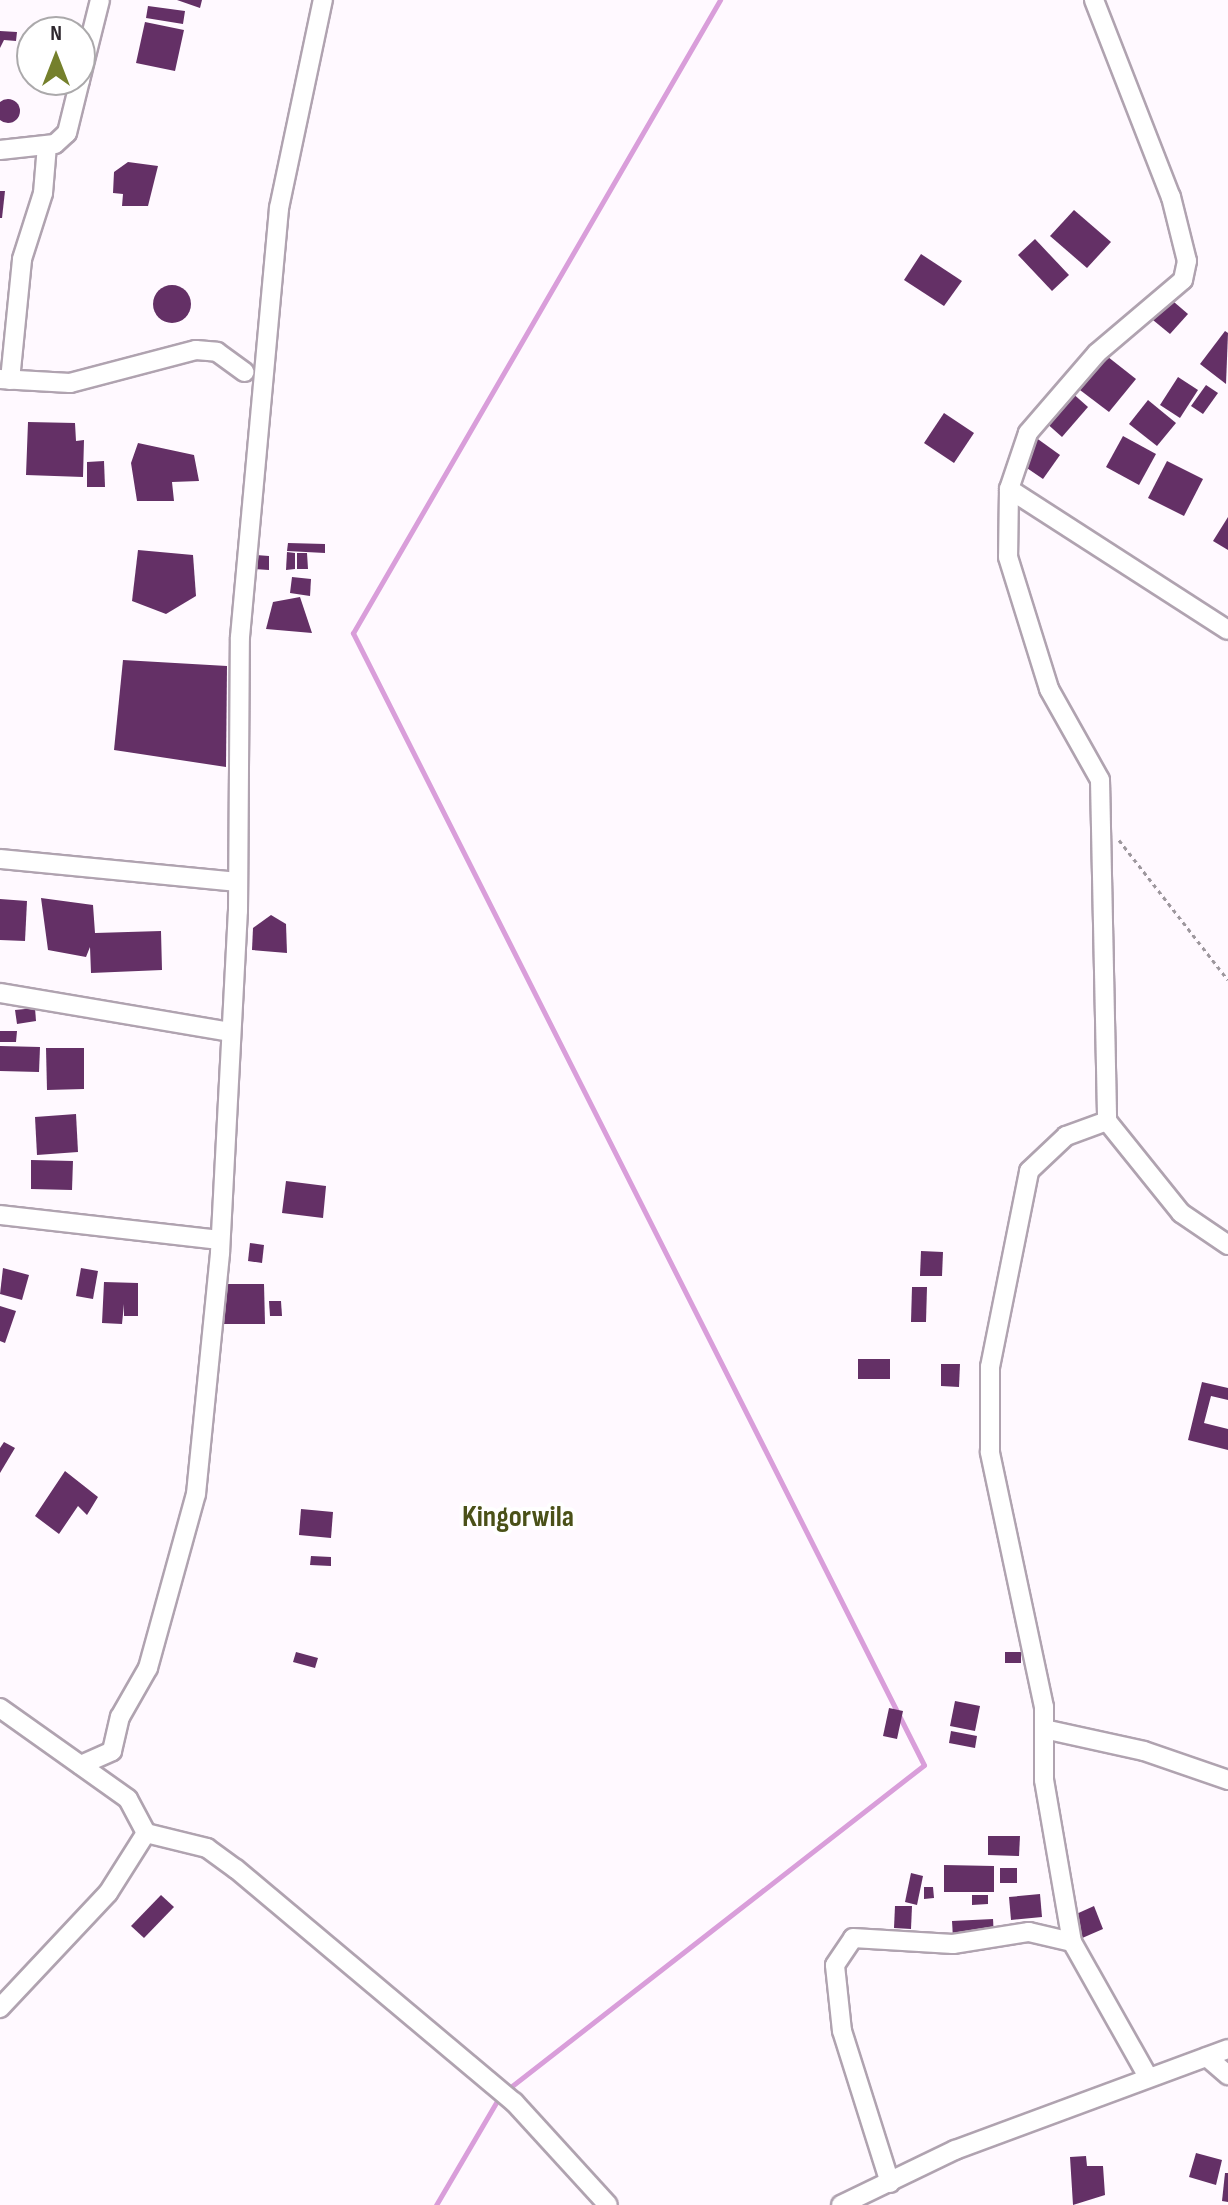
<!DOCTYPE html>
<html>
<head>
<meta charset="utf-8">
<style>
  body { margin:0 }
  #map { position:relative; width:1228px; height:2205px; overflow:hidden; background:#fff9ff; font-family:"Sofia Sans Condensed",sans-serif }
  div>[style] { position:absolute }
  .stream>* { height:5px; margin:-2.5px; padding:0 2.5px; transform-origin:2.5px; border-radius:2.5px; background:#d99eda }
  .building>* { inset:0; background:#643066 }
  .round { border-radius:50% }
  .path>* { height:3px; margin-top:-1.5px; transform-origin:0; background:repeating-linear-gradient(90deg,#9d979d 0 4px,transparent 0 8px) }
  .roads { filter:drop-shadow(2px 0 #b0a3b0) drop-shadow(-2px 0 #b0a3b0) drop-shadow(0 2px #b0a3b0) drop-shadow(0 -2px #b0a3b0) }
  .street>* { height:18px; margin:-9px; padding:0 9px; transform-origin:9px; border-radius:9px; background:#fff }
  span { translate:-50% -50%; white-space:nowrap; text-align:center; line-height:1.15; -webkit-text-stroke:8px #fff; paint-order:stroke }
  .quarter-label { font-size:30px; color:#4a5118; font-weight:700 }
  .north { position:absolute; left:16px; top:16px; width:80px; height:80px; box-sizing:border-box; background:#fff; border:2px solid #aba9ab; border-radius:50%; rotate:0deg; font-size:22px; font-weight:700; line-height:32px; text-align:center; color:#2e282e }
  .north::after { content:''; display:block; margin:auto; width:28px; height:36px; background:#75802c; clip-path:polygon(50% 0,100% 100%,50% 72%,0 100%) }
</style>
</head>
<body>
<div id="map">
  <div class="stream">
    <i style="left:508px;top:2089px;width:527px;rotate:-37.91deg"></i>
    <i style="left:924px;top:1765px;width:1268px;rotate:-116.77deg"></i>
    <i style="left:353px;top:633px;width:732px;rotate:-59.9deg"></i>
    <i style="left:436px;top:2205px;width:126px;rotate:-59.6deg"></i>
  </div>
  <div class="building">
    <i style="clip-path:polygon(177px 0,202px 0,200px 8px)"></i>
    <i style="clip-path:polygon(148px 6px,185px 11px,183px 24px,146px 18px)"></i>
    <i style="clip-path:polygon(145px 22px,184px 30px,175px 71px,136px 63px)"></i>
    <i style="clip-path:polygon(0 31px,17px 32px,16px 41px,4px 40px,0 48px)"></i>
    <i class="round" style="left:-4px;top:99px;width:24px;height:24px"></i>
    <i style="clip-path:polygon(128px 162px,158px 166px,148px 206px,122px 206px,123px 194px,113px 193px,114px 172px)"></i>
    <i style="clip-path:polygon(0 191px,5px 191px,2px 218px,0 218px)"></i>
    <i style="clip-path:polygon(1074px 210px,1111px 242px,1087px 268px,1050px 236px)"></i>
    <i style="clip-path:polygon(1035px 239px,1069px 275px,1052px 291px,1018px 255px)"></i>
    <i style="clip-path:polygon(921px 254px,962px 281px,944px 306px,904px 280px)"></i>
    <i class="round" style="left:153px;top:285px;width:38px;height:38px"></i>
    <i style="clip-path:polygon(1160px 290px,1188px 314px,1170px 334px,1142px 311px)"></i>
    <i style="clip-path:polygon(1225px 331px,1228px 333px,1226px 384px,1200px 364px)"></i>
    <i style="clip-path:polygon(1103px 353px,1136px 379px,1109px 412px,1076px 387px)"></i>
    <i style="clip-path:polygon(1178px 377px,1198px 390px,1180px 418px,1160px 405px)"></i>
    <i style="clip-path:polygon(1061px 383px,1088px 407px,1062px 437px,1035px 413px)"></i>
    <i style="clip-path:polygon(1206px 385px,1218px 393px,1203px 414px,1191px 406px)"></i>
    <i style="clip-path:polygon(1148px 400px,1176px 423px,1157px 446px,1129px 424px)"></i>
    <i style="clip-path:polygon(944px 413px,974px 433px,954px 463px,924px 443px)"></i>
    <i style="clip-path:polygon(28px 422px,75px 423px,76px 441px,84px 440px,83px 477px,26px 475px)"></i>
    <i style="clip-path:polygon(1123px 436px,1156px 454px,1139px 485px,1106px 467px)"></i>
    <i style="clip-path:polygon(1035px 437px,1060px 455px,1043px 479px,1018px 462px)"></i>
    <i style="clip-path:polygon(138px 443px,194px 455px,199px 481px,172px 482px,174px 501px,137px 501px,131px 463px)"></i>
    <i style="clip-path:polygon(104px 461px,105px 487px,87px 487px,87px 462px)"></i>
    <i style="clip-path:polygon(1167px 461px,1203px 479px,1184px 516px,1148px 498px)"></i>
    <i style="clip-path:polygon(1228px 517px,1228px 550px,1213px 541px)"></i>
    <i style="clip-path:polygon(288px 543px,325px 544px,325px 553px,287px 551px)"></i>
    <i style="clip-path:polygon(138px 550px,193px 555px,196px 596px,166px 614px,132px 601px)"></i>
    <i style="clip-path:polygon(287px 552px,295px 553px,295px 569px,286px 570px)"></i>
    <i style="clip-path:polygon(297px 553px,307px 553px,308px 569px,297px 569px)"></i>
    <i style="clip-path:polygon(256px 555px,269px 556px,269px 570px,254px 569px)"></i>
    <i style="clip-path:polygon(292px 577px,311px 579px,310px 596px,290px 593px)"></i>
    <i style="clip-path:polygon(300px 597px,312px 633px,266px 629px,273px 602px)"></i>
    <i style="clip-path:polygon(123px 660px,227px 666px,226px 767px,114px 750px)"></i>
    <i style="clip-path:polygon(41px 898px,93px 905px,95px 933px,161px 931px,162px 970px,91px 973px,90px 947px,86px 957px,48px 950px)"></i>
    <i style="clip-path:polygon(0 899px,27px 901px,25px 941px,0 940px)"></i>
    <i style="clip-path:polygon(271px 915px,286px 924px,287px 953px,252px 950px,253px 928px)"></i>
    <i style="clip-path:polygon(35px 1008px,36px 1021px,17px 1024px,15px 1010px)"></i>
    <i style="clip-path:polygon(0 1031px,17px 1031px,16px 1042px,0 1042px)"></i>
    <i style="clip-path:polygon(0 1046px,40px 1047px,39px 1072px,0 1071px)"></i>
    <i style="clip-path:polygon(46px 1048px,84px 1048px,84px 1089px,47px 1090px)"></i>
    <i style="clip-path:polygon(76px 1114px,78px 1152px,37px 1155px,35px 1117px)"></i>
    <i style="clip-path:polygon(31px 1160px,73px 1161px,72px 1190px,31px 1189px)"></i>
    <i style="clip-path:polygon(286px 1181px,326px 1186px,323px 1218px,282px 1213px)"></i>
    <i style="clip-path:polygon(250px 1243px,264px 1245px,262px 1263px,248px 1261px)"></i>
    <i style="clip-path:polygon(921px 1251px,943px 1252px,942px 1276px,920px 1276px)"></i>
    <i style="clip-path:polygon(3px 1268px,29px 1275px,22px 1300px,0 1294px)"></i>
    <i style="clip-path:polygon(81px 1268px,98px 1271px,93px 1299px,76px 1296px)"></i>
    <i style="clip-path:polygon(104px 1282px,138px 1283px,138px 1316px,124px 1316px,124px 1304px,122px 1324px,102px 1323px)"></i>
    <i style="clip-path:polygon(219px 1284px,264px 1284px,265px 1324px,219px 1324px)"></i>
    <i style="clip-path:polygon(912px 1287px,927px 1287px,926px 1322px,911px 1322px)"></i>
    <i style="clip-path:polygon(269px 1301px,281px 1301px,282px 1316px,270px 1316px)"></i>
    <i style="clip-path:polygon(0 1306px,16px 1311px,5px 1343px,0 1341px)"></i>
    <i style="clip-path:polygon(858px 1359px,890px 1359px,890px 1379px,858px 1379px)"></i>
    <i style="clip-path:polygon(941px 1364px,960px 1364px,959px 1387px,941px 1386px)"></i>
    <i style="clip-path:polygon(1202px 1382px,1228px 1388px,1228px 1400px,1211px 1396px,1204px 1423px,1228px 1429px,1228px 1450px,1188px 1440px)"></i>
    <i style="clip-path:polygon(4px 1442px,15px 1448px,0 1473px,0 1448px)"></i>
    <i style="clip-path:polygon(65px 1471px,98px 1497px,87px 1515px,78px 1506px,59px 1534px,35px 1516px)"></i>
    <i style="clip-path:polygon(301px 1509px,333px 1512px,331px 1538px,299px 1535px)"></i>
    <i style="clip-path:polygon(311px 1556px,331px 1557px,331px 1566px,310px 1565px)"></i>
    <i style="clip-path:polygon(296px 1652px,318px 1658px,315px 1668px,293px 1662px)"></i>
    <i style="clip-path:polygon(1005px 1652px,1021px 1652px,1021px 1663px,1005px 1663px)"></i>
    <i style="clip-path:polygon(955px 1701px,980px 1706px,975px 1731px,950px 1726px)"></i>
    <i style="clip-path:polygon(889px 1708px,903px 1711px,897px 1739px,883px 1736px)"></i>
    <i style="clip-path:polygon(951px 1731px,977px 1736px,975px 1748px,949px 1743px)"></i>
    <i style="clip-path:polygon(988px 1836px,1020px 1836px,1019px 1856px,988px 1855px)"></i>
    <i style="clip-path:polygon(944px 1865px,994px 1866px,994px 1892px,944px 1892px)"></i>
    <i style="clip-path:polygon(1000px 1868px,1017px 1868px,1017px 1883px,1000px 1883px)"></i>
    <i style="clip-path:polygon(911px 1873px,923px 1876px,917px 1905px,905px 1902px)"></i>
    <i style="clip-path:polygon(924px 1887px,933px 1887px,934px 1898px,924px 1899px)"></i>
    <i style="clip-path:polygon(1040px 1894px,1042px 1917px,1011px 1920px,1009px 1897px)"></i>
    <i style="clip-path:polygon(161px 1895px,174px 1907px,144px 1938px,131px 1926px)"></i>
    <i style="clip-path:polygon(972px 1895px,988px 1895px,988px 1904px,972px 1905px)"></i>
    <i style="clip-path:polygon(895px 1906px,912px 1906px,911px 1929px,894px 1928px)"></i>
    <i style="clip-path:polygon(1094px 1906px,1103px 1929px,1073px 1942px,1063px 1920px)"></i>
    <i style="clip-path:polygon(993px 1919px,994px 1937px,953px 1938px,952px 1921px)"></i>
    <i style="clip-path:polygon(1196px 2153px,1222px 2160px,1216px 2185px,1189px 2177px)"></i>
    <i style="clip-path:polygon(1086px 2156px,1087px 2166px,1103px 2166px,1105px 2195px,1073px 2205px,1070px 2157px)"></i>
    <i style="clip-path:polygon(1225px 2173px,1228px 2173px,1228px 2202px,1222px 2201px)"></i>
  </div>
  <div class="path">
    <i style="left:1119px;top:840px;width:177px;rotate:52.1deg"></i>
  </div>
  <div class="roads">
    <div class="street">
      <i style="left:1094px;top:0;width:212px;rotate:68.7deg"></i>
      <i style="left:1171px;top:197px;width:66px;rotate:76deg"></i>
      <i style="left:1187px;top:261px;width:19px;rotate:102deg"></i>
      <i style="left:1183px;top:280px;width:113px;rotate:139.7deg"></i>
      <i style="left:1097px;top:353px;width:106px;rotate:130.8deg"></i>
      <i style="left:1028px;top:433px;width:59px;rotate:108.7deg"></i>
      <i style="left:1009px;top:489px;width:68px;rotate:90.8deg"></i>
      <i style="left:1008px;top:557px;width:138px;rotate:72.7deg"></i>
      <i style="left:1049px;top:689px;width:104px;rotate:60.7deg"></i>
      <i style="left:1100px;top:780px;width:341px;rotate:88.8deg"></i>
      <i style="left:1107px;top:1121px;width:118px;rotate:51.2deg"></i>
      <i style="left:1181px;top:1213px;width:57px;rotate:34.2deg"></i>
      <i style="left:80px;top:80px;width:82px;rotate:-76deg"></i>
      <i style="left:0;top:150px;width:55px;rotate:-6.2deg"></i>
      <i style="left:55px;top:144px;width:16px;rotate:-43deg"></i>
      <i style="left:67px;top:133px;width:55px;rotate:-76.2deg"></i>
      <i style="left:0;top:379px;width:70px;rotate:3.3deg"></i>
      <i style="left:70px;top:383px;width:130px;rotate:-14.7deg"></i>
      <i style="left:196px;top:350px;width:21px;rotate:5deg"></i>
      <i style="left:217px;top:352px;width:34px;rotate:36deg"></i>
      <i style="left:10px;top:380px;width:122px;rotate:-84.3deg"></i>
      <i style="left:22px;top:259px;width:69px;rotate:-72.3deg"></i>
      <i style="left:43px;top:193px;width:48px;rotate:-85.2deg"></i>
      <i style="left:1009px;top:489px;width:260px;rotate:32.8deg"></i>
      <i style="left:0;top:859px;width:238px;rotate:5.5deg"></i>
      <i style="left:0;top:993px;width:233px;rotate:9.6deg"></i>
      <i style="left:0;top:1215px;width:221px;rotate:6.5deg"></i>
      <i style="left:0;top:1708px;width:157px;rotate:35.4deg"></i>
      <i style="left:128px;top:1799px;width:38px;rotate:62deg"></i>
      <i style="left:146px;top:1833px;width:71px;rotate:122.3deg"></i>
      <i style="left:108px;top:1893px;width:158px;rotate:133.2deg"></i>
      <i style="left:1044px;top:1729px;width:102px;rotate:12.4deg"></i>
      <i style="left:1144px;top:1751px;width:89px;rotate:19deg"></i>
      <i style="left:81px;top:1765px;width:34px;rotate:-24deg"></i>
      <i style="left:112px;top:1751px;width:35px;rotate:-77deg"></i>
      <i style="left:120px;top:1717px;width:56px;rotate:-60.3deg"></i>
      <i style="left:148px;top:1668px;width:180px;rotate:-74.6deg"></i>
      <i style="left:196px;top:1494px;width:242px;rotate:-84.3deg"></i>
      <i style="left:220px;top:1253px;width:342px;rotate:-87deg"></i>
      <i style="left:238px;top:911px;width:274px;rotate:-89.6deg"></i>
      <i style="left:240px;top:637px;width:431px;rotate:-84.8deg"></i>
      <i style="left:279px;top:208px;width:213px;rotate:-78.1deg"></i>
      <i style="left:146px;top:1833px;width:63px;rotate:13.8deg"></i>
      <i style="left:207px;top:1848px;width:36px;rotate:36deg"></i>
      <i style="left:236px;top:1869px;width:363px;rotate:40deg"></i>
      <i style="left:514px;top:2102px;width:139px;rotate:47.6deg"></i>
      <i style="left:1072px;top:1942px;width:164px;rotate:-99.8deg"></i>
      <i style="left:1044px;top:1780px;width:73px;rotate:-90deg"></i>
      <i style="left:1044px;top:1707px;width:261px;rotate:-102deg"></i>
      <i style="left:990px;top:1452px;width:85px;rotate:-90deg"></i>
      <i style="left:990px;top:1367px;width:200px;rotate:-78.7deg"></i>
      <i style="left:1029px;top:1171px;width:51px;rotate:-43.4deg"></i>
      <i style="left:1066px;top:1136px;width:44px;rotate:-20.1deg"></i>
      <i style="left:1207px;top:2057px;width:28px;rotate:41deg"></i>
      <i style="left:890px;top:2183px;width:159px;rotate:-107.5deg"></i>
      <i style="left:842px;top:2031px;width:66px;rotate:-96.1deg"></i>
      <i style="left:835px;top:1965px;width:32px;rotate:-56deg"></i>
      <i style="left:853px;top:1938px;width:100px;rotate:3.4deg"></i>
      <i style="left:953px;top:1944px;width:77px;rotate:-9deg"></i>
      <i style="left:1029px;top:1932px;width:44px;rotate:13.1deg"></i>
      <i style="left:1072px;top:1942px;width:155px;rotate:60.6deg"></i>
      <i style="left:841px;top:2205px;width:127px;rotate:-25.8deg"></i>
      <i style="left:955px;top:2150px;width:291px;rotate:-20.3deg"></i>
    </div>
  </div>
  <div class="quarter-label">
    <span style="left:518px;top:1517px">Kingorwila</span>
  </div>
  <div class="north">N</div>
</div>
</body>
</html>
